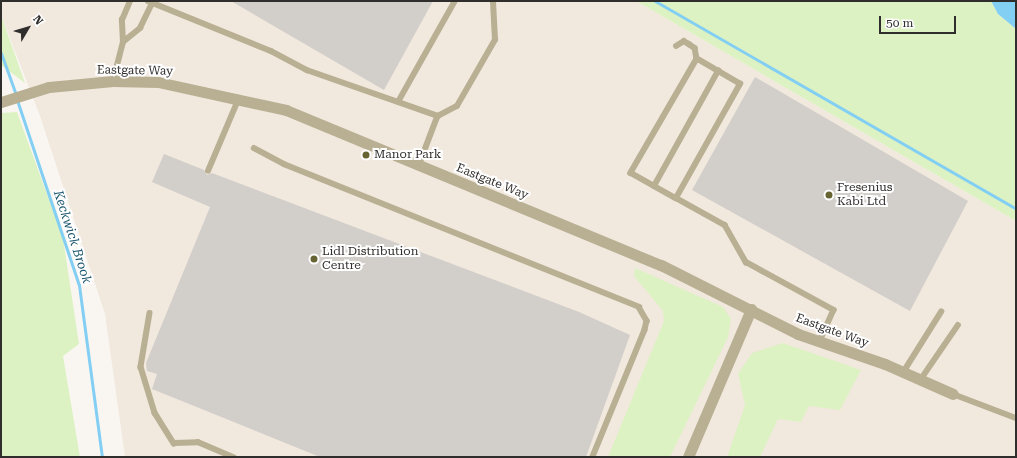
<!DOCTYPE html>
<html>
<head>
<meta charset="utf-8">
<style>
  body { margin:0 }
  #map { position:relative; width:1017px; height:458px; overflow:hidden; background:#f9f6f2; font-family:"Roboto Serif",serif }
  div>[style] { position:absolute }
  .built>* { inset:0; background:#f1e8de }
  .green>* { inset:0; background:#ddf2c2 }
  .water>* { inset:0; background:#83cff4 }
  .stream>* { height:3px; margin:-1.5px; padding:0 1.5px; transform-origin:1.5px; border-radius:1.5px; background:#83cff4 }
  .building>* { inset:0; background:#d2ceca }
  .service>* { height:5.5px; margin:-2.75px; padding:0 2.75px; transform-origin:2.75px; border-radius:2.75px; background:#b9af92 }
  .minor>* { height:11px; margin:-5.5px; padding:0 5.5px; transform-origin:5.5px; border-radius:5.5px; background:#b9af92 }
  .dots>* { width:11px; height:11px; translate:-50% -50%; box-sizing:border-box; border:2px solid #fff; border-radius:50% }
  span { translate:-50% -50%; white-space:nowrap; text-align:center; line-height:1.15; -webkit-text-stroke:4px #fff; paint-order:stroke }
  .street-label { font-size:12px; color:#302e2d }
  .poi-label { font-size:12px; color:#302e2d }
  .left { translate:0 -50%; text-align:left }
  .water-label { font-size:13px; color:#1a566f; font-style:italic }
  .frame { position:absolute; inset:0; border:2px solid #302e2d; pointer-events:none }
  .north { position:absolute; left:8px; top:8px; width:40px; height:40px; -webkit-text-stroke:3px #fff; paint-order:stroke; rotate:52deg; font-size:11px; font-weight:700; line-height:16px; text-align:center; color:#302e2d }
  .north::after { content:''; display:block; margin:auto; width:14px; height:18px; background:#302e2d; clip-path:polygon(50% 0,100% 100%,50% 72%,0 100%) }
  .scale { position:absolute; left:879px; top:16px; width:77px; height:18px; box-sizing:border-box; border:2px solid #302e2d; border-top:0; padding-left:5px; font-size:12px; line-height:14px; white-space:nowrap; color:#302e2d; -webkit-text-stroke:3px #fff; paint-order:stroke }
</style>
</head>
<body>
<div id="map">
  <div class="built">
    <i style="clip-path:polygon(1px 1px,636px 1px,1016px 221px,1016px 457px,125px 457px,105px 314px,40px 116px,1px 15px)"></i>
  </div>
  <div class="green">
    <i style="clip-path:polygon(636px 1px,991px 1px,998px 14px,1016px 29px,1016px 221px)"></i>
    <i style="clip-path:polygon(1px 15px,25px 83px,1px 65px)"></i>
    <i style="clip-path:polygon(17px 112px,63px 238px,79px 344px,63px 356px,80px 457px,1px 457px,1px 113px)"></i>
    <i style="clip-path:polygon(635px 268px,723px 307px,731px 319px,728px 337px,670px 457px,608px 457px,664px 321px,663px 311px,634px 276px)"></i>
    <i style="clip-path:polygon(783px 343px,861px 370px,840px 410px,809px 406px,801px 422px,778px 419px,760px 457px,727px 457px,745px 405px,738px 374px,752px 353px)"></i>
  </div>
  <div class="water">
    <i style="clip-path:polygon(991px 1px,1016px 1px,1016px 29px,998px 14px)"></i>
  </div>
  <div class="stream">
    <i style="left:655px;top:1px;width:417px;rotate:29.9deg"></i>
    <i style="left:1px;top:53px;width:45px;rotate:70.3deg"></i>
    <i style="left:17px;top:100px;width:195px;rotate:71.5deg"></i>
    <i style="left:79px;top:285px;width:174px;rotate:82.4deg"></i>
  </div>
  <div class="building">
    <i style="clip-path:polygon(231px 1px,433px 1px,384px 90px)"></i>
    <i style="clip-path:polygon(755px 77px,968px 201px,910px 311px,692px 190px)"></i>
    <i style="clip-path:polygon(164px 154px,204px 170px,207px 175px,212px 173px,579px 312px,630px 335px,586px 457px,320px 457px,152px 389px,157px 374px,147px 371px,146px 363px,210px 207px,152px 182px)"></i>
  </div>
  <div class="service">
    <i style="left:148px;top:1px;width:133px;rotate:22.1deg"></i>
    <i style="left:271px;top:51px;width:41px;rotate:27.8deg"></i>
    <i style="left:307px;top:70px;width:139px;rotate:19.3deg"></i>
    <i style="left:438px;top:116px;width:53px;rotate:110.8deg"></i>
    <i style="left:123px;top:42px;width:22px;rotate:-39deg"></i>
    <i style="left:140px;top:28px;width:28px;rotate:-64deg"></i>
    <i style="left:676px;top:46px;width:9px;rotate:-32deg"></i>
    <i style="left:684px;top:41px;width:6px;rotate:31deg"></i>
    <i style="left:689px;top:44px;width:7px;rotate:34deg"></i>
    <i style="left:695px;top:48px;width:11px;rotate:80deg"></i>
    <i style="left:113px;top:81px;width:40px;rotate:-75.6deg"></i>
    <i style="left:123px;top:42px;width:22px;rotate:-93deg"></i>
    <i style="left:122px;top:20px;width:21px;rotate:-67deg"></i>
    <i style="left:398px;top:102px;width:116px;rotate:-60.6deg"></i>
    <i style="left:438px;top:116px;width:21px;rotate:-28deg"></i>
    <i style="left:457px;top:106px;width:76px;rotate:-60.1deg"></i>
    <i style="left:495px;top:40px;width:39px;rotate:-93deg"></i>
    <i style="left:254px;top:148px;width:34px;rotate:28deg"></i>
    <i style="left:284px;top:164px;width:383px;rotate:21.9deg"></i>
    <i style="left:639px;top:307px;width:16px;rotate:60deg"></i>
    <i style="left:647px;top:321px;width:9px;rotate:103deg"></i>
    <i style="left:645px;top:330px;width:137px;rotate:112.3deg"></i>
    <i style="left:208px;top:171px;width:79px;rotate:-67deg"></i>
    <i style="left:654px;top:186px;width:132px;rotate:-60.9deg"></i>
    <i style="left:676px;top:198px;width:131px;rotate:-60.7deg"></i>
    <i style="left:740px;top:84px;width:50px;rotate:-149.8deg"></i>
    <i style="left:697px;top:59px;width:132px;rotate:120.1deg"></i>
    <i style="left:631px;top:173px;width:26px;rotate:29deg"></i>
    <i style="left:654px;top:186px;width:25px;rotate:29deg"></i>
    <i style="left:676px;top:198px;width:56px;rotate:28.9deg"></i>
    <i style="left:725px;top:225px;width:43px;rotate:60.4deg"></i>
    <i style="left:746px;top:262px;width:100px;rotate:28.6deg"></i>
    <i style="left:834px;top:310px;width:35px;rotate:114deg"></i>
    <i style="left:150px;top:313px;width:55px;rotate:99.5deg"></i>
    <i style="left:141px;top:367px;width:48px;rotate:73.1deg"></i>
    <i style="left:155px;top:413px;width:36px;rotate:58deg"></i>
    <i style="left:174px;top:443px;width:24px;rotate:-2deg"></i>
    <i style="left:198px;top:442px;width:39px;rotate:23deg"></i>
    <i style="left:904px;top:371px;width:70px;rotate:-57.9deg"></i>
    <i style="left:921px;top:379px;width:65px;rotate:-55.6deg"></i>
    <i style="left:953px;top:394px;width:67px;rotate:20.9deg"></i>
  </div>
  <div class="minor">
    <i style="left:1px;top:102px;width:50px;rotate:-17.4deg"></i>
    <i style="left:49px;top:87px;width:64px;rotate:-5.4deg"></i>
    <i style="left:113px;top:81px;width:45px;rotate:1.3deg"></i>
    <i style="left:158px;top:82px;width:131px;rotate:12.3deg"></i>
    <i style="left:286px;top:110px;width:406px;rotate:22.5deg"></i>
    <i style="left:661px;top:265px;width:153px;rotate:26.7deg"></i>
    <i style="left:798px;top:334px;width:92px;rotate:19deg"></i>
    <i style="left:885px;top:364px;width:74px;rotate:23.8deg"></i>
    <i style="left:688px;top:457px;width:161px;rotate:-66.9deg"></i>
  </div>
  <div class="dots">
    <i style="left:366px;top:155px;background:#666431"></i>
    <i style="left:829px;top:195px;background:#666431"></i>
    <i style="left:314px;top:259px;background:#666431"></i>
  </div>
  <div class="street-label">
    <span style="left:135px;top:71px;rotate:1deg">Eastgate Way</span>
    <span style="left:492px;top:182px;rotate:22deg">Eastgate Way</span>
    <span style="left:832px;top:331px;rotate:20deg">Eastgate Way</span>
  </div>
  <div class="poi-label">
    <span class="left" style="left:374px;top:155px">Manor Park</span>
    <span class="left" style="left:837px;top:195px">Fresenius<br>Kabi Ltd</span>
    <span class="left" style="left:322px;top:259px">Lidl Distribution<br>Centre</span>
  </div>
  <div class="water-label">
    <span style="left:72px;top:237px;rotate:72deg">Keckwick Brook</span>
  </div>
  <div class="frame"></div>
  <div class="north">N</div>
  <div class="scale">50 m</div>
</div>
</body>
</html>
